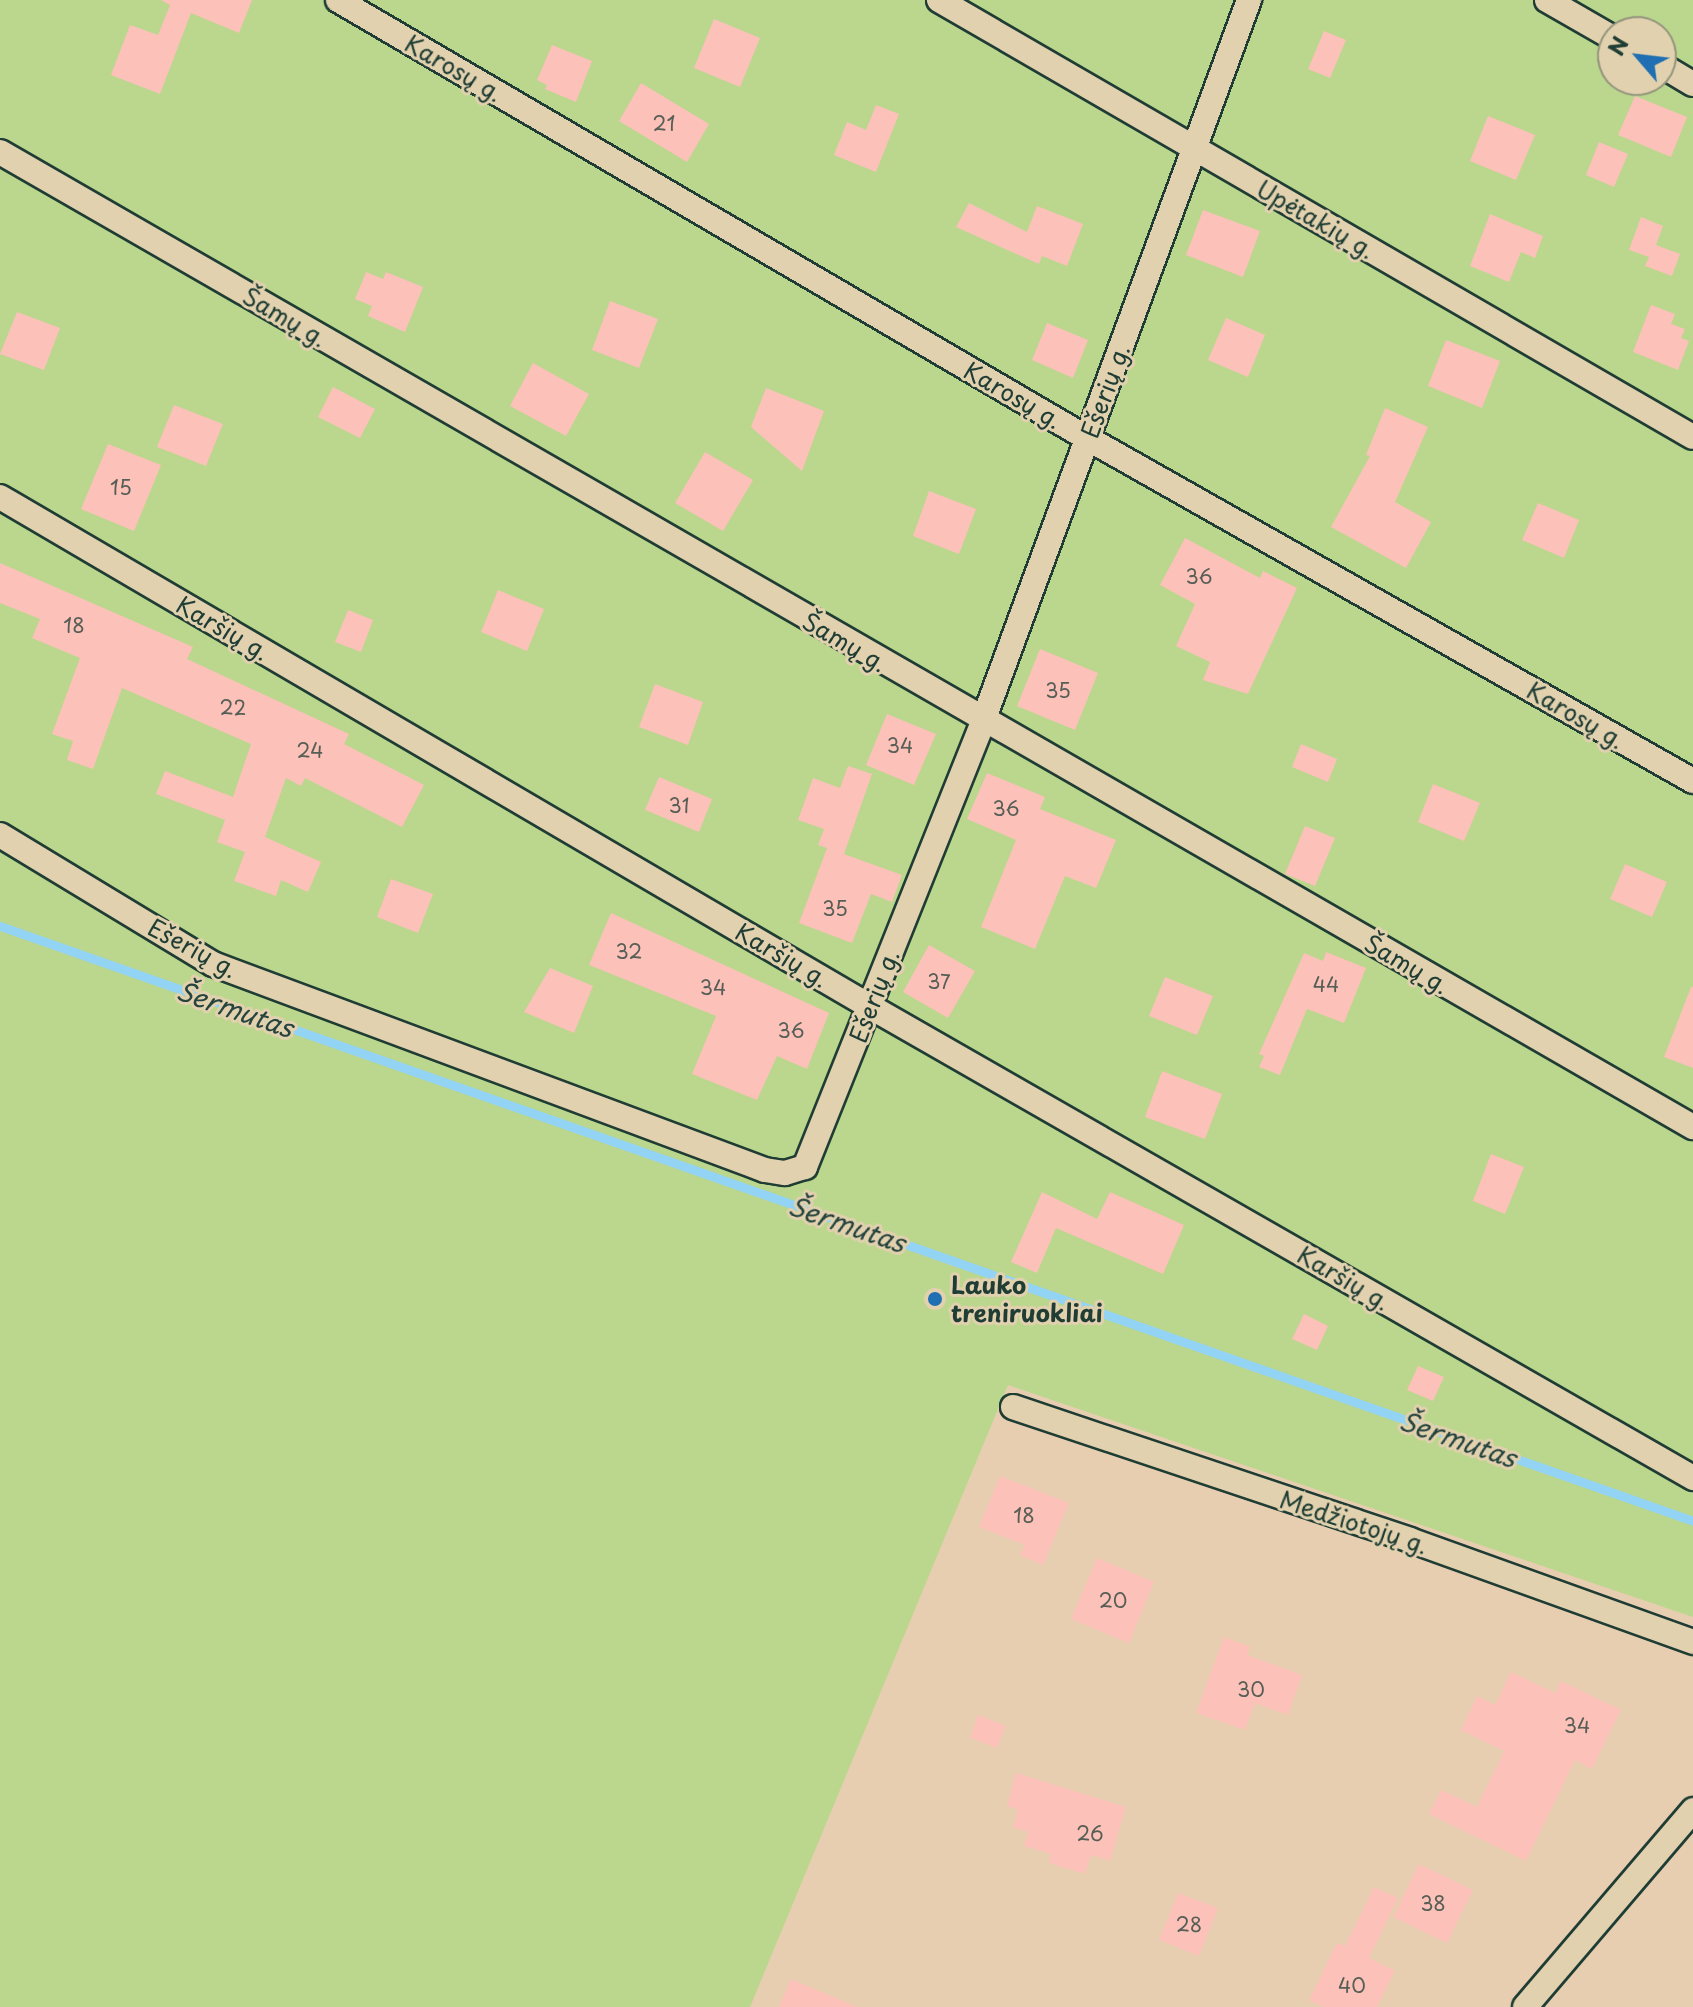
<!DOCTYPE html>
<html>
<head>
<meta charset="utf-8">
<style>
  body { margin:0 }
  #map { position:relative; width:1693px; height:2007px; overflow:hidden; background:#e7ceb0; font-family:"Playpen Sans",sans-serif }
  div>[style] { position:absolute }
  .green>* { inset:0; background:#bbd68d }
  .stream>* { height:9px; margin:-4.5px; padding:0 4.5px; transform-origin:4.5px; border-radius:4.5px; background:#93d3f4 }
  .building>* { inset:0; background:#fcc1b9 }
  .roads { filter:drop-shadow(2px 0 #1f3d34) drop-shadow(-2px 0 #1f3d34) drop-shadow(0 2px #1f3d34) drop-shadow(0 -2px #1f3d34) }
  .minor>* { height:24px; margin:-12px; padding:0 12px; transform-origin:12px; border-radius:12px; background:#e2d1ae }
  .dots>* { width:22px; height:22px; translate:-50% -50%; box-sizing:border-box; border:4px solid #e2d1ae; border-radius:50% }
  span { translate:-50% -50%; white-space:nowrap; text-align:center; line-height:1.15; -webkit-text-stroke:6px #e2d1ae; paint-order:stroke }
  .number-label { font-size:20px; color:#565e55 }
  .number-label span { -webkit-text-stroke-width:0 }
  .street-label { font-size:24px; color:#1f3d34 }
  .poi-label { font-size:24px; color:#1f3d34; font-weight:700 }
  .left { translate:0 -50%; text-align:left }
  .water-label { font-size:26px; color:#25443e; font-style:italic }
  .north { position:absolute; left:1597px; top:16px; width:80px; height:80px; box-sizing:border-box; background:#e2d1ae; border:2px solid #94967d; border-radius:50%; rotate:298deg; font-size:22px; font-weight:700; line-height:32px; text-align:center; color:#1f3d34 }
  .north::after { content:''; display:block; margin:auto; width:28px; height:36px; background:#1f6fb2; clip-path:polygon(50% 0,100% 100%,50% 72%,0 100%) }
</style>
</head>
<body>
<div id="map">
  <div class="green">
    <i style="clip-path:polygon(evenodd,0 0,1693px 0,1693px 1617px,1008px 1385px,750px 2007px,0 2007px,0 0,1613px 32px,1661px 32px,1661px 80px,1613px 80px,1613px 32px)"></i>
  </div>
  <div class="stream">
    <i style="left:0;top:926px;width:1795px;rotate:19.36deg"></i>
  </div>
  <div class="building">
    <i style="clip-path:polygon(161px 0,252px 0,239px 33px,191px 13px,160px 94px,111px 75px,130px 25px,158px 35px,170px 5px)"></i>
    <i style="clip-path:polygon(714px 19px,760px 38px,740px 87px,694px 68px)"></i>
    <i style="clip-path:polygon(1324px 31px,1346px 40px,1330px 78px,1308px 69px)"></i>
    <i style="clip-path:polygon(552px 45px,592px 61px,576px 102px,545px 89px,547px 85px,537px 80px)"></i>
    <i style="clip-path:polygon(641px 83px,709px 124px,687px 162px,619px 121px)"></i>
    <i style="clip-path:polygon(1635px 96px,1687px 117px,1671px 157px,1618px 135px)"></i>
    <i style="clip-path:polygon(876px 105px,899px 114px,876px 172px,834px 155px,847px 122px,866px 130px)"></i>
    <i style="clip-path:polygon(1488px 116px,1535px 135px,1516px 180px,1470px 161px)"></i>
    <i style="clip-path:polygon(1599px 142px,1628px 154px,1614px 187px,1586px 175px)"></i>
    <i style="clip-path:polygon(969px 203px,1027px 232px,1037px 206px,1083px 224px,1067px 266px,1042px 256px,1039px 264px,956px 227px)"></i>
    <i style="clip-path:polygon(1203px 210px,1260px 231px,1243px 277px,1186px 255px)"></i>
    <i style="clip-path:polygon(1490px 214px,1543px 236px,1535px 258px,1521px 252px,1509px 282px,1470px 266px)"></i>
    <i style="clip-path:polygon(1641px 217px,1663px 226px,1656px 245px,1680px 254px,1672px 276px,1645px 266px,1649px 257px,1629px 250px)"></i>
    <i style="clip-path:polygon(366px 272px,383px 279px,386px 272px,423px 287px,405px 332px,368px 316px,372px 306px,355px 299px)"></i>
    <i style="clip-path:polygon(610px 301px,658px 319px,639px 368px,592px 350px)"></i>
    <i style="clip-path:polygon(1651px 305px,1675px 314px,1671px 324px,1685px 329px,1681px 338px,1689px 341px,1678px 370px,1633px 352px)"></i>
    <i style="clip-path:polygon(17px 312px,60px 328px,44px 370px,0 354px)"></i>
    <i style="clip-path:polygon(1226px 318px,1265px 335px,1248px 377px,1208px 360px)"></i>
    <i style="clip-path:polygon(1047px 323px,1088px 340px,1073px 378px,1032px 360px)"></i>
    <i style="clip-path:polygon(1446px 340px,1500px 361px,1482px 408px,1428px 386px)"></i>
    <i style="clip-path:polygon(533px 363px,589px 394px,566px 436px,510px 406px)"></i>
    <i style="clip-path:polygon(333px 387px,375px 409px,360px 438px,318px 417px)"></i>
    <i style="clip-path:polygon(766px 388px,824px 411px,802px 471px,751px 427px)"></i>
    <i style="clip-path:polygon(174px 405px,223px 424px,206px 466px,157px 447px)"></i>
    <i style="clip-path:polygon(1385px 408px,1428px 427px,1395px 502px,1431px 522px,1406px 568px,1331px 527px,1370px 456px,1366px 455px)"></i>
    <i style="clip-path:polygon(108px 444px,161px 465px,134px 531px,81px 509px)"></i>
    <i style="clip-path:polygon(705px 452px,753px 480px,723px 531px,675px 503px)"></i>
    <i style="clip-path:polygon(929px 491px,976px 509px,959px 554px,913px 536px)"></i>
    <i style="clip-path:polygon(1538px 503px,1579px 520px,1564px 558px,1522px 540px)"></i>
    <i style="clip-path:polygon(1185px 538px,1260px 578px,1263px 571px,1297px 588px,1248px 694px,1203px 680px,1210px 662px,1176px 646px,1195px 604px,1160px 585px)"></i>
    <i style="clip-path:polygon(0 563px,193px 647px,187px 659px,349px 734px,344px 744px,424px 785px,402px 827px,305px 778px,301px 786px,286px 778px,265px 837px,321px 862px,308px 892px,281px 880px,276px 896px,234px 881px,245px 852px,217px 842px,225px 820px,156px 794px,165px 771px,233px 797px,251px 744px,122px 688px,93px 769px,67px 760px,73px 741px,52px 734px,80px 658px,32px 638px,40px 619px,0 603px)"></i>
    <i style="clip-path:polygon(498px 590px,544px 609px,527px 651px,481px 632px)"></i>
    <i style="clip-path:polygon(348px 610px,373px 620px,361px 652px,335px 642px)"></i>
    <i style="clip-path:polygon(1040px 649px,1098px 673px,1075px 730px,1017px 706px)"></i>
    <i style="clip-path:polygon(655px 684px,703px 702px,688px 745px,639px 727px)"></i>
    <i style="clip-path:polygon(887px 714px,936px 734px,914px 785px,866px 765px)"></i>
    <i style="clip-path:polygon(1301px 744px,1337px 759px,1328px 782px,1292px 767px)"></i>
    <i style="clip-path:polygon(848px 766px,872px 774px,844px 854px,902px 875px,892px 902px,871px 894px,852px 943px,799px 923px,827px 848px,818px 845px,824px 829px,798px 820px,813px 778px,840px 788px)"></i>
    <i style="clip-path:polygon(987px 773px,1045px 797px,1040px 809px,1116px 840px,1096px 888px,1065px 876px,1035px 949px,981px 927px,1016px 840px,967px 819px)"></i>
    <i style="clip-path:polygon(659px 777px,712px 799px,699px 832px,645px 810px)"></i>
    <i style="clip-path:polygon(1433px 784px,1480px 803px,1464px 841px,1418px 822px)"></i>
    <i style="clip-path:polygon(1305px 826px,1335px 838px,1315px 886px,1285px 874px)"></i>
    <i style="clip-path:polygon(1625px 864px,1667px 882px,1652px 917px,1610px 899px)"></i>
    <i style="clip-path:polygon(391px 879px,433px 894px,418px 933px,377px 917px)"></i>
    <i style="clip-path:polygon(611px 913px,829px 1013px,807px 1069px,777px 1056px,757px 1100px,692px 1074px,716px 1016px,589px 965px)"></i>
    <i style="clip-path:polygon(929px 945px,975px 971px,948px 1018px,903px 992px)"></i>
    <i style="clip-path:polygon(1326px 952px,1366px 968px,1344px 1023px,1307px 1009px,1280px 1075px,1259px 1067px,1264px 1056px,1259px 1054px,1304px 953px,1323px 961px)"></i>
    <i style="clip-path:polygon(550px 968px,593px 986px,574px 1033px,524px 1012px)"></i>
    <i style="clip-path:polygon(1165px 977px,1213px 996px,1197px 1035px,1149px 1016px)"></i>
    <i style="clip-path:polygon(1691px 987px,1693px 987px,1693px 1068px,1664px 1057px)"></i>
    <i style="clip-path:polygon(1162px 1071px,1222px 1094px,1205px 1139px,1145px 1117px)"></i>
    <i style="clip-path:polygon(1491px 1154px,1524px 1167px,1505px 1214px,1473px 1201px)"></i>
    <i style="clip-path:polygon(1042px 1192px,1097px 1219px,1110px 1192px,1184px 1225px,1163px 1274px,1056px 1228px,1037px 1273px,1011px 1262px)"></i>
    <i style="clip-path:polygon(1304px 1314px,1328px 1326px,1317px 1350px,1292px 1339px)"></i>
    <i style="clip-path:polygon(1418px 1366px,1444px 1377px,1433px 1401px,1407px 1390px)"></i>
    <i style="clip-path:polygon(1000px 1476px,1069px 1503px,1043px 1565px,1020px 1555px,1025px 1545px,979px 1527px)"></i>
    <i style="clip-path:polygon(1097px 1558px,1154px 1582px,1129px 1643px,1071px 1619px)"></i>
    <i style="clip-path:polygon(1224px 1637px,1250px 1647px,1247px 1655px,1302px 1675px,1288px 1715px,1255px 1703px,1245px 1730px,1196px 1713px)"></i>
    <i style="clip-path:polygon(1511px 1672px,1555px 1693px,1561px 1681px,1621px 1710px,1592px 1769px,1575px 1760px,1526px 1861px,1429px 1814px,1441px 1790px,1477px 1807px,1504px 1751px,1461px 1730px,1477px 1696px,1495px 1705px)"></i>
    <i style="clip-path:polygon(978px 1715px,1006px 1726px,997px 1748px,970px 1738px)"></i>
    <i style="clip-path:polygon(1016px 1773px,1126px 1807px,1110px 1861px,1091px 1855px,1085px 1874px,1049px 1863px,1051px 1854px,1024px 1846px,1028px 1832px,1013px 1827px,1018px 1810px,1007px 1806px)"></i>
    <i style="clip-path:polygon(1419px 1864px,1473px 1890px,1447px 1943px,1393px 1917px)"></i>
    <i style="clip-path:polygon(1374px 1887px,1398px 1898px,1369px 1958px,1395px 1971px,1377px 2007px,1323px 2007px,1309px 2000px,1337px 1943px,1345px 1946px)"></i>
    <i style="clip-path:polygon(1178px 1893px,1218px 1908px,1199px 1956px,1159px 1940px)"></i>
    <i style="clip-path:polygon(791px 1979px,857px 2007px,779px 2007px)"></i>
  </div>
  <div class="roads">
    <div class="minor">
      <i style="left:338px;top:0;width:868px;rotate:30.32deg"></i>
      <i style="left:1087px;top:438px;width:696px;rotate:29.51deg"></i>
      <i style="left:939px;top:0;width:871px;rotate:30.1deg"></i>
      <i style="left:1547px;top:0;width:76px;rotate:29.9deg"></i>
      <i style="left:1661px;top:65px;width:37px;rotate:31deg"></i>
      <i style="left:0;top:152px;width:1954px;rotate:29.94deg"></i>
      <i style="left:0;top:497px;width:1007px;rotate:30.36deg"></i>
      <i style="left:869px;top:1006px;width:950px;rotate:29.8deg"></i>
      <i style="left:0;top:835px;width:249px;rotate:31.2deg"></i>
      <i style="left:213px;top:964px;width:589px;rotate:20.46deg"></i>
      <i style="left:765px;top:1170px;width:20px;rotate:9deg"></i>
      <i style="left:785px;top:1173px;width:21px;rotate:-17deg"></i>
      <i style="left:805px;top:1167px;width:480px;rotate:-68.2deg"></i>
      <i style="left:983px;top:721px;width:769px;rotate:-69.75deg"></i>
      <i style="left:1013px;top:1407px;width:419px;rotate:18.5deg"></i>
      <i style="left:1410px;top:1540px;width:301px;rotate:19.8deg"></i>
      <i style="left:1525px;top:2007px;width:259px;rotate:-49.5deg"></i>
    </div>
  </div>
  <div class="dots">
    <i style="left:935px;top:1299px;background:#1f6fb2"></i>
  </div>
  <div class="number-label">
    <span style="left:664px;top:123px">21</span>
    <span style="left:121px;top:487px">15</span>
    <span style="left:1199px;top:576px">36</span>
    <span style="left:74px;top:625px">18</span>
    <span style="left:1058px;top:690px">35</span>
    <span style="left:233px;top:707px">22</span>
    <span style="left:900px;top:745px">34</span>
    <span style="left:310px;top:750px">24</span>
    <span style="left:679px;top:805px">31</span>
    <span style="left:1006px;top:808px">36</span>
    <span style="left:835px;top:908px">35</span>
    <span style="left:629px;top:951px">32</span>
    <span style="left:939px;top:981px">37</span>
    <span style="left:1326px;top:984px">44</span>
    <span style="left:713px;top:987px">34</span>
    <span style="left:791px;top:1030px">36</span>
    <span style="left:1024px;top:1515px">18</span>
    <span style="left:1113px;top:1600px">20</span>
    <span style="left:1251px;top:1689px">30</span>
    <span style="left:1577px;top:1725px">34</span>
    <span style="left:1090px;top:1833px">26</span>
    <span style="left:1433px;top:1903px">38</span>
    <span style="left:1189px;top:1924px">28</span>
    <span style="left:1352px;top:1985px">40</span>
  </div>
  <div class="street-label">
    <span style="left:454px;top:68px;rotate:30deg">Karosų g.</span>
    <span style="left:1316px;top:219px;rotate:30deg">Upėtakių g.</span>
    <span style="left:285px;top:317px;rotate:30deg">Šamų g.</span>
    <span style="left:1105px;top:391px;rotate:-70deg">Ešerių g.</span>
    <span style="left:1013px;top:395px;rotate:30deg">Karosų g.</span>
    <span style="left:223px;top:628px;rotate:30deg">Karšių g.</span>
    <span style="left:845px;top:642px;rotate:30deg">Šamų g.</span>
    <span style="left:1576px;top:715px;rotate:30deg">Karosų g.</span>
    <span style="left:193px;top:948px;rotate:28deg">Ešerių g.</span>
    <span style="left:782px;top:955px;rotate:30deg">Karšių g.</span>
    <span style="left:1407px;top:964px;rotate:30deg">Šamų g.</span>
    <span style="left:874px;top:996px;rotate:-69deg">Ešerių g.</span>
    <span style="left:1344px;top:1278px;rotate:30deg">Karšių g.</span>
    <span style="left:1354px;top:1522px;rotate:18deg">Medžiotojų g.</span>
  </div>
  <div class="poi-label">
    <span class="left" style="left:951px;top:1299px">Lauko<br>treniruokliai</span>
  </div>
  <div class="water-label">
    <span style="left:235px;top:1009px;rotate:19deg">Šermutas</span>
    <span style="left:847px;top:1224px;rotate:19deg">Šermutas</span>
    <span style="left:1458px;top:1439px;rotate:19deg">Šermutas</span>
  </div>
  <div class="north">N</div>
</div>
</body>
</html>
